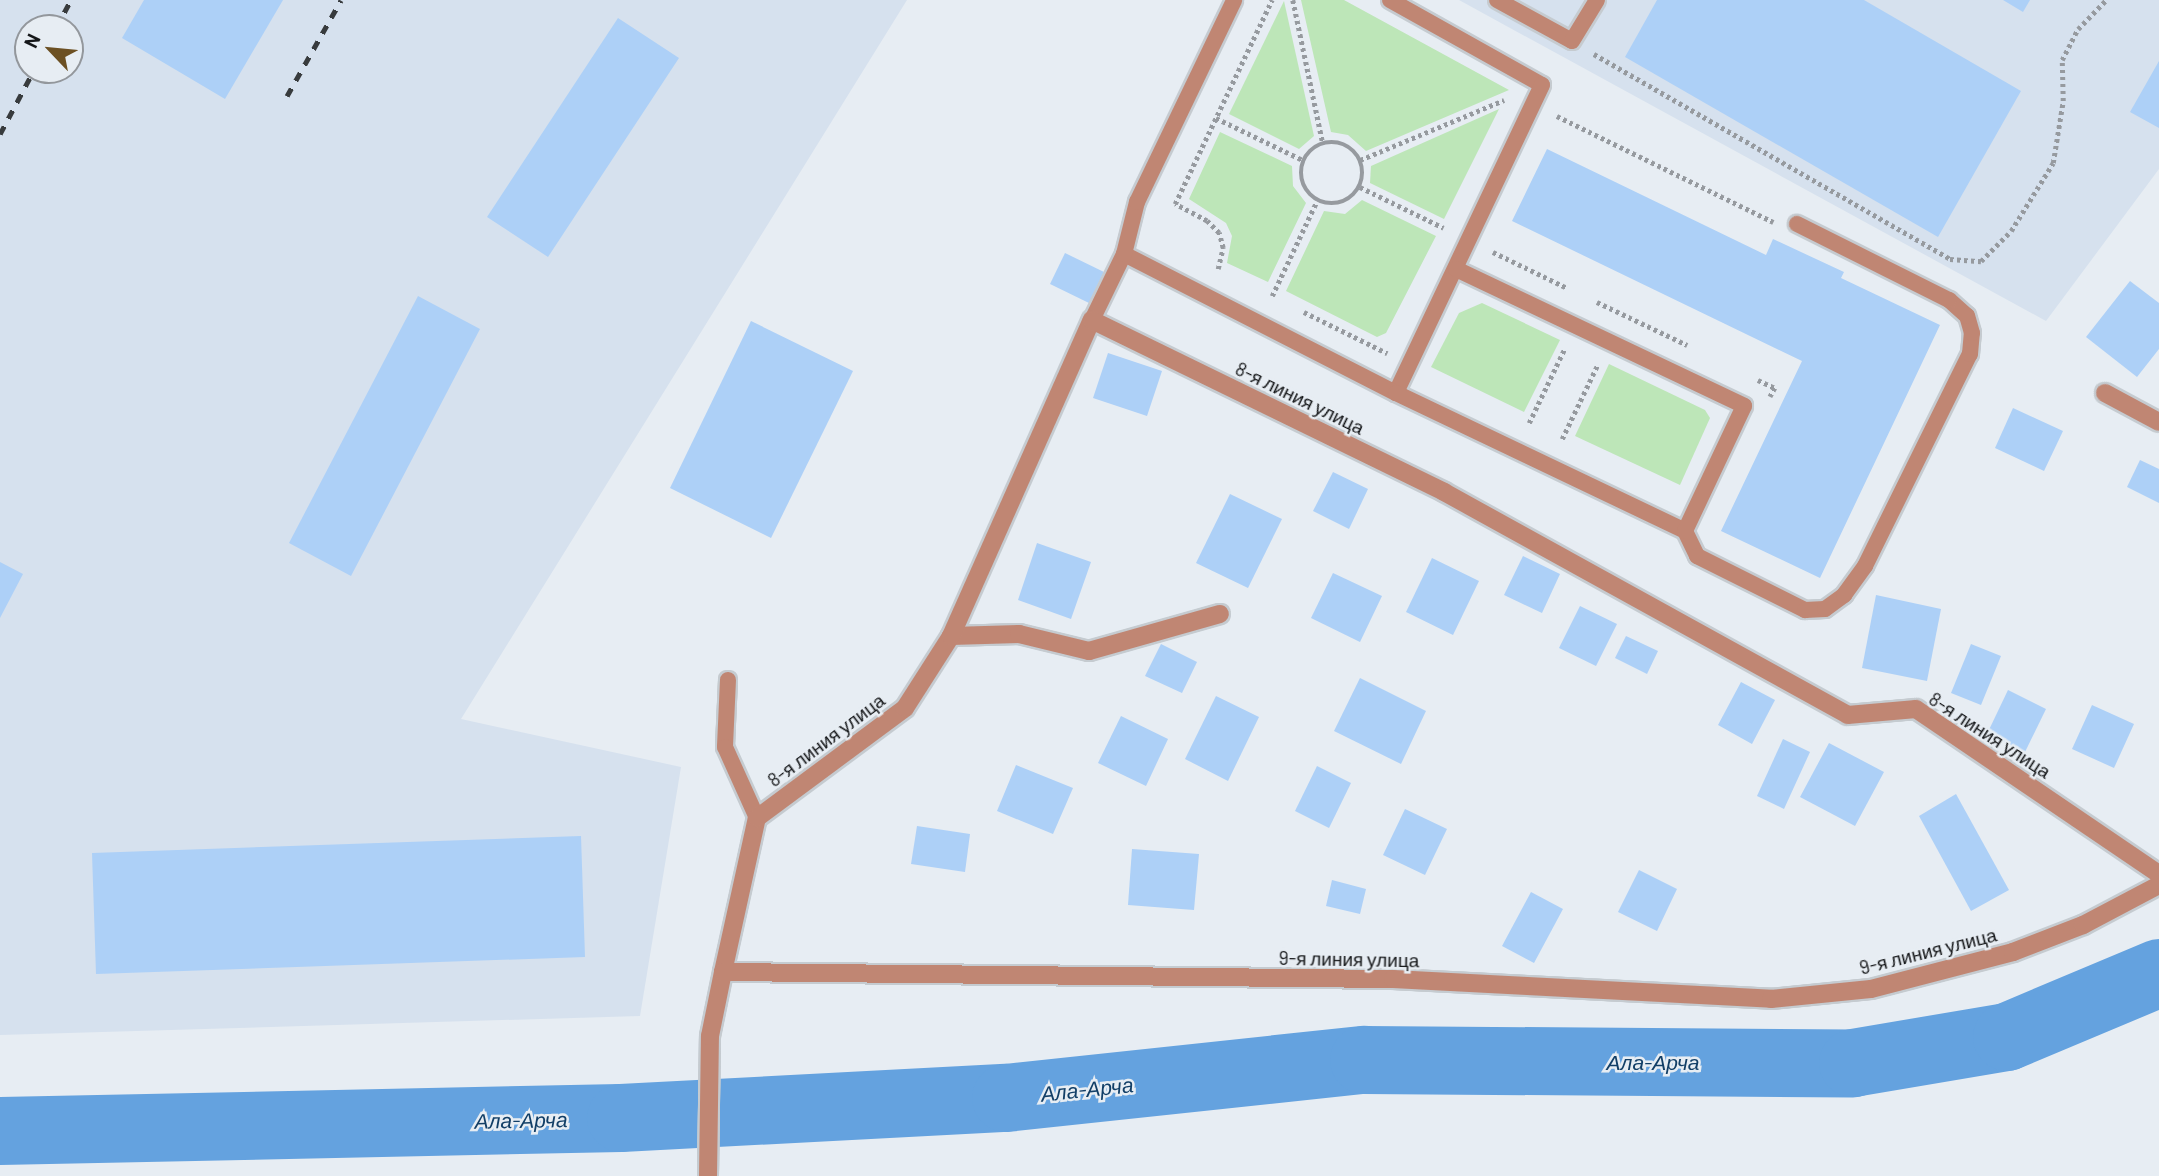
<!DOCTYPE html>
<html>
<head>
<meta charset="utf-8">
<style>
  body { margin:0 }
  #map { position:relative; width:2159px; height:1176px; overflow:hidden; background:#e7edf3; font-family:Barlow,sans-serif }
  div>[style] { position:absolute }
  .built>* { inset:0; background:#d6e1ee }
  .green>* { inset:0; background:#bde6b8 }
  .river>* { height:68px; margin:-34px; padding:0 34px; transform-origin:34px; border-radius:34px; background:#64a2df }
  .building>* { inset:0; background:#add0f7 }
  .path>* { height:4.5px; margin-top:-2.25px; transform-origin:0; background:repeating-linear-gradient(90deg,#969a9f 0 3.5px,transparent 0 7px) }
  .path>.ring { margin:-2.25px; padding:0; box-sizing:content-box; background:none; border:4.5px solid #969a9f; border-radius:50% }
  .roads { filter:drop-shadow(2px 0 #c5cbd0) drop-shadow(-2px 0 #c5cbd0) drop-shadow(0 2px #c5cbd0) drop-shadow(0 -2px #c5cbd0) }
  .lane>* { height:16px; margin:-8px; padding:0 8px; transform-origin:8px; border-radius:8px; background:#c08673 }
  .street>* { height:18px; margin:-9px; padding:0 9px; transform-origin:9px; border-radius:9px; background:#c08673 }
  .rail>* { height:5px; margin-top:-2.5px; transform-origin:0; background:repeating-linear-gradient(90deg,#383b3d 0 9px,transparent 0 18px) }
  span { translate:-50% -50%; white-space:nowrap; text-align:center; line-height:1.15; -webkit-text-stroke:5px #e7edf3; paint-order:stroke }
  .street-label { font-size:19px; color:#151719 }
  .water-label { font-size:21px; color:#123f67; font-style:italic }
  .north { position:absolute; left:14px; top:14px; width:70px; height:70px; box-sizing:border-box; background:#e7edf3; border:2px solid #93979c; border-radius:50%; rotate:296deg; font-size:19px; font-weight:700; line-height:28px; text-align:center; color:#151719 }
  .north::after { content:''; display:block; margin:auto; width:24px; height:32px; background:#6c5023; clip-path:polygon(50% 0,100% 100%,50% 72%,0 100%) }
</style>
</head>
<body>
<div id="map">
  <div class="built">
    <i style="clip-path:polygon(evenodd,0 0,907px 0,461px 719px,681px 767px,640px 1016px,0 1035px,0 0,28px 28px,70px 28px,70px 70px,28px 70px,28px 28px)"></i>
    <i style="clip-path:polygon(1459px 0,2159px 0,2159px 169px,2046px 321px)"></i>
  </div>
  <div class="green">
    <i style="clip-path:polygon(1301px 0,1344px 0,1509px 90px,1366px 151px,1348px 135px,1331px 132px)"></i>
    <i style="clip-path:polygon(1284px 1px,1314px 136px,1299px 149px,1229px 114px)"></i>
    <i style="clip-path:polygon(1499px 109px,1444px 219px,1370px 183px,1371px 166px)"></i>
    <i style="clip-path:polygon(1220px 132px,1292px 166px,1293px 186px,1306px 203px,1268px 282px,1227px 263px,1232px 236px,1226px 223px,1189px 199px)"></i>
    <i style="clip-path:polygon(1362px 200px,1436px 236px,1386px 333px,1377px 337px,1286px 291px,1324px 211px,1345px 214px)"></i>
    <i style="clip-path:polygon(1482px 303px,1560px 340px,1524px 412px,1431px 367px,1459px 313px)"></i>
    <i style="clip-path:polygon(1609px 364px,1705px 410px,1710px 418px,1680px 485px,1575px 436px)"></i>
  </div>
  <div class="river">
    <i style="left:0;top:1131px;width:621px;rotate:-1.2deg"></i>
    <i style="left:621px;top:1118px;width:386px;rotate:-3deg"></i>
    <i style="left:1006px;top:1098px;width:360px;rotate:-6.1deg"></i>
    <i style="left:1364px;top:1060px;width:489px;rotate:0.4deg"></i>
    <i style="left:1853px;top:1063px;width:156px;rotate:-9.6deg"></i>
    <i style="left:2007px;top:1037px;width:165px;rotate:-22.8deg"></i>
  </div>
  <div class="building">
    <i style="clip-path:polygon(144px 0,283px 0,225px 99px,122px 38px)"></i>
    <i style="clip-path:polygon(1657px 0,1864px 0,2021px 91px,1938px 237px,1625px 57px)"></i>
    <i style="clip-path:polygon(2003px 0,2030px 0,2023px 12px)"></i>
    <i style="clip-path:polygon(618px 18px,679px 58px,548px 257px,487px 217px)"></i>
    <i style="clip-path:polygon(2159px 61px,2159px 128px,2130px 112px)"></i>
    <i style="clip-path:polygon(1547px 149px,1766px 255px,1773px 239px,1844px 272px,1841px 278px,1940px 325px,1820px 578px,1721px 531px,1802px 361px,1512px 221px)"></i>
    <i style="clip-path:polygon(1065px 253px,1104px 272px,1089px 303px,1050px 284px)"></i>
    <i style="clip-path:polygon(2130px 281px,2159px 303px,2159px 349px,2137px 377px,2086px 337px)"></i>
    <i style="clip-path:polygon(418px 296px,480px 329px,351px 576px,289px 543px)"></i>
    <i style="clip-path:polygon(751px 321px,853px 371px,771px 538px,670px 488px)"></i>
    <i style="clip-path:polygon(1108px 353px,1162px 371px,1147px 416px,1093px 398px)"></i>
    <i style="clip-path:polygon(2013px 408px,2063px 431px,2044px 471px,1995px 448px)"></i>
    <i style="clip-path:polygon(2140px 460px,2159px 469px,2159px 503px,2127px 487px)"></i>
    <i style="clip-path:polygon(1333px 472px,1368px 489px,1349px 529px,1313px 511px)"></i>
    <i style="clip-path:polygon(1230px 494px,1282px 519px,1248px 588px,1196px 563px)"></i>
    <i style="clip-path:polygon(1037px 543px,1091px 562px,1071px 619px,1018px 600px)"></i>
    <i style="clip-path:polygon(1523px 556px,1560px 574px,1542px 613px,1504px 595px)"></i>
    <i style="clip-path:polygon(1432px 558px,1479px 581px,1453px 635px,1406px 612px)"></i>
    <i style="clip-path:polygon(0 562px,23px 574px,0 618px)"></i>
    <i style="clip-path:polygon(1333px 573px,1382px 596px,1360px 642px,1311px 618px)"></i>
    <i style="clip-path:polygon(1876px 595px,1941px 609px,1927px 681px,1862px 668px)"></i>
    <i style="clip-path:polygon(1580px 606px,1617px 624px,1596px 666px,1559px 648px)"></i>
    <i style="clip-path:polygon(1626px 636px,1658px 651px,1647px 674px,1615px 658px)"></i>
    <i style="clip-path:polygon(1161px 644px,1197px 662px,1182px 693px,1145px 676px)"></i>
    <i style="clip-path:polygon(1971px 644px,2001px 656px,1981px 705px,1951px 693px)"></i>
    <i style="clip-path:polygon(1360px 678px,1426px 711px,1401px 764px,1334px 731px)"></i>
    <i style="clip-path:polygon(1741px 682px,1775px 700px,1752px 744px,1718px 725px)"></i>
    <i style="clip-path:polygon(2008px 690px,2046px 709px,2025px 752px,1987px 734px)"></i>
    <i style="clip-path:polygon(1216px 696px,1259px 717px,1228px 781px,1185px 759px)"></i>
    <i style="clip-path:polygon(2092px 705px,2134px 724px,2114px 768px,2072px 749px)"></i>
    <i style="clip-path:polygon(1121px 716px,1168px 739px,1146px 786px,1098px 763px)"></i>
    <i style="clip-path:polygon(1783px 739px,1810px 752px,1784px 809px,1757px 796px)"></i>
    <i style="clip-path:polygon(1829px 743px,1884px 772px,1855px 826px,1800px 797px)"></i>
    <i style="clip-path:polygon(1016px 765px,1073px 788px,1053px 834px,997px 811px)"></i>
    <i style="clip-path:polygon(1317px 766px,1351px 783px,1329px 828px,1295px 811px)"></i>
    <i style="clip-path:polygon(1956px 794px,2009px 890px,1971px 911px,1919px 816px)"></i>
    <i style="clip-path:polygon(1405px 809px,1447px 829px,1425px 875px,1383px 855px)"></i>
    <i style="clip-path:polygon(917px 826px,970px 834px,965px 872px,911px 864px)"></i>
    <i style="clip-path:polygon(581px 836px,585px 957px,96px 974px,92px 853px)"></i>
    <i style="clip-path:polygon(1132px 849px,1199px 854px,1194px 910px,1128px 905px)"></i>
    <i style="clip-path:polygon(1639px 870px,1677px 889px,1657px 931px,1618px 912px)"></i>
    <i style="clip-path:polygon(1332px 880px,1366px 889px,1360px 914px,1326px 906px)"></i>
    <i style="clip-path:polygon(1531px 892px,1563px 909px,1534px 963px,1502px 946px)"></i>
  </div>
  <div class="path">
    <i style="left:1293px;top:0;width:146px;rotate:78.2deg"></i>
    <i style="left:1594px;top:54px;width:411px;rotate:29.9deg"></i>
    <i style="left:1950px;top:259px;width:31px;rotate:4deg"></i>
    <i style="left:1981px;top:261px;width:42px;rotate:-45deg"></i>
    <i style="left:2011px;top:231px;width:80px;rotate:-58.3deg"></i>
    <i style="left:2053px;top:163px;width:63px;rotate:-80.8deg"></i>
    <i style="left:2063px;top:101px;width:41px;rotate:-91.4deg"></i>
    <i style="left:2062px;top:60px;width:35px;rotate:-63deg"></i>
    <i style="left:2078px;top:29px;width:40px;rotate:-46deg"></i>
    <i style="left:1557px;top:116px;width:241px;rotate:26.1deg"></i>
    <i style="left:1216px;top:118px;width:97px;rotate:25.8deg"></i>
    <i class="ring" style="left:1301px;top:142px;width:57.5px;height:57.5px"></i>
    <i style="left:1360px;top:160px;width:156px;rotate:-22.6deg"></i>
    <i style="left:1360px;top:187px;width:93px;rotate:26deg"></i>
    <i style="left:1493px;top:252px;width:82px;rotate:25.9deg"></i>
    <i style="left:1218px;top:269px;width:22px;rotate:-77deg"></i>
    <i style="left:1223px;top:248px;width:16px;rotate:-105deg"></i>
    <i style="left:1219px;top:233px;width:17px;rotate:-135deg"></i>
    <i style="left:1207px;top:221px;width:36px;rotate:-152deg"></i>
    <i style="left:1175px;top:204px;width:226px;rotate:-64.6deg"></i>
    <i style="left:1272px;top:296px;width:105px;rotate:-64.7deg"></i>
    <i style="left:1597px;top:302px;width:100px;rotate:25.5deg"></i>
    <i style="left:1304px;top:312px;width:93px;rotate:26.3deg"></i>
    <i style="left:1758px;top:380px;width:19px;rotate:25deg"></i>
    <i style="left:1775px;top:388px;width:10px;rotate:119deg"></i>
    <i style="left:1529px;top:423px;width:83px;rotate:-64.4deg"></i>
    <i style="left:1562px;top:439px;width:83px;rotate:-64.4deg"></i>
  </div>
  <div class="roads">
    <div class="lane">
      <i style="left:1390px;top:0;width:174px;rotate:29.2deg"></i>
      <i style="left:1542px;top:85px;width:341px;rotate:115.4deg"></i>
      <i style="left:1497px;top:0;width:85px;rotate:28.7deg"></i>
      <i style="left:1572px;top:41px;width:48px;rotate:-58.6deg"></i>
      <i style="left:1124px;top:254px;width:305px;rotate:27.1deg"></i>
      <i style="left:1396px;top:393px;width:320px;rotate:25.5deg"></i>
      <i style="left:1685px;top:531px;width:28px;rotate:64deg"></i>
      <i style="left:1697px;top:556px;width:121px;rotate:26.6deg"></i>
      <i style="left:1805px;top:610px;width:20px;rotate:-3deg"></i>
      <i style="left:1825px;top:609px;width:24px;rotate:-36deg"></i>
      <i style="left:1844px;top:595px;width:36px;rotate:-54deg"></i>
      <i style="left:1865px;top:566px;width:237px;rotate:-63.7deg"></i>
      <i style="left:1970px;top:354px;width:21px;rotate:-85deg"></i>
      <i style="left:1972px;top:333px;width:18px;rotate:-106deg"></i>
      <i style="left:1967px;top:316px;width:24px;rotate:-138deg"></i>
      <i style="left:1949px;top:300px;width:170px;rotate:-153.4deg"></i>
      <i style="left:1456px;top:269px;width:319px;rotate:25.4deg"></i>
      <i style="left:1744px;top:406px;width:138px;rotate:115.3deg"></i>
      <i style="left:1092px;top:320px;width:73px;rotate:-64.1deg"></i>
      <i style="left:1124px;top:254px;width:54px;rotate:-76deg"></i>
      <i style="left:1137px;top:202px;width:224px;rotate:-64.3deg"></i>
      <i style="left:728px;top:680px;width:67px;rotate:92.6deg"></i>
      <i style="left:725px;top:747px;width:78px;rotate:65.7deg"></i>
    </div>
    <div class="street">
      <i style="left:2105px;top:393px;width:61px;rotate:28.2deg"></i>
      <i style="left:951px;top:636px;width:68px;rotate:-1.7deg"></i>
      <i style="left:1019px;top:634px;width:72px;rotate:13.7deg"></i>
      <i style="left:1089px;top:651px;width:136px;rotate:-15.8deg"></i>
      <i style="left:723px;top:972px;width:158px;rotate:-77.6deg"></i>
      <i style="left:757px;top:818px;width:184px;rotate:-36.6deg"></i>
      <i style="left:905px;top:708px;width:85px;rotate:-57.4deg"></i>
      <i style="left:951px;top:636px;width:346px;rotate:-66deg"></i>
      <i style="left:1092px;top:320px;width:392px;rotate:26deg"></i>
      <i style="left:1444px;top:492px;width:461px;rotate:28.9deg"></i>
      <i style="left:1848px;top:715px;width:68px;rotate:-5deg"></i>
      <i style="left:1916px;top:709px;width:294px;rotate:34.2deg"></i>
      <i style="left:708px;top:1176px;width:140px;rotate:-89.2deg"></i>
      <i style="left:710px;top:1036px;width:65px;rotate:-78.5deg"></i>
      <i style="left:723px;top:972px;width:670px;rotate:0.6deg"></i>
      <i style="left:1393px;top:979px;width:379px;rotate:3deg"></i>
      <i style="left:1771px;top:999px;width:100px;rotate:-5.7deg"></i>
      <i style="left:1871px;top:989px;width:147px;rotate:-14.6deg"></i>
      <i style="left:2013px;top:952px;width:75px;rotate:-21.1deg"></i>
      <i style="left:2083px;top:925px;width:86px;rotate:-27.8deg"></i>
    </div>
  </div>
  <div class="rail">
    <i style="left:56px;top:28px;width:32px;rotate:-62deg"></i>
    <i style="left:287px;top:96px;width:110px;rotate:-60.6deg"></i>
    <i style="left:0;top:134px;width:72px;rotate:-62deg"></i>
  </div>
  <div class="street-label">
    <span style="left:1300px;top:398px;rotate:26deg">8-я линия улица</span>
    <span style="left:1990px;top:735px;rotate:33deg">8-я линия улица</span>
    <span style="left:826px;top:740px;rotate:-37deg">8-я линия улица</span>
    <span style="left:1928px;top:951px;rotate:-14deg">9-я линия улица</span>
    <span style="left:1349px;top:959px;rotate:1deg">9-я линия улица</span>
  </div>
  <div class="water-label">
    <span style="left:1653px;top:1062px">Ала-Арча</span>
    <span style="left:1087px;top:1089px;rotate:-6deg">Ала-Арча</span>
    <span style="left:521px;top:1120px;rotate:-1deg">Ала-Арча</span>
  </div>
  <div class="north">N</div>
</div>
</body>
</html>
